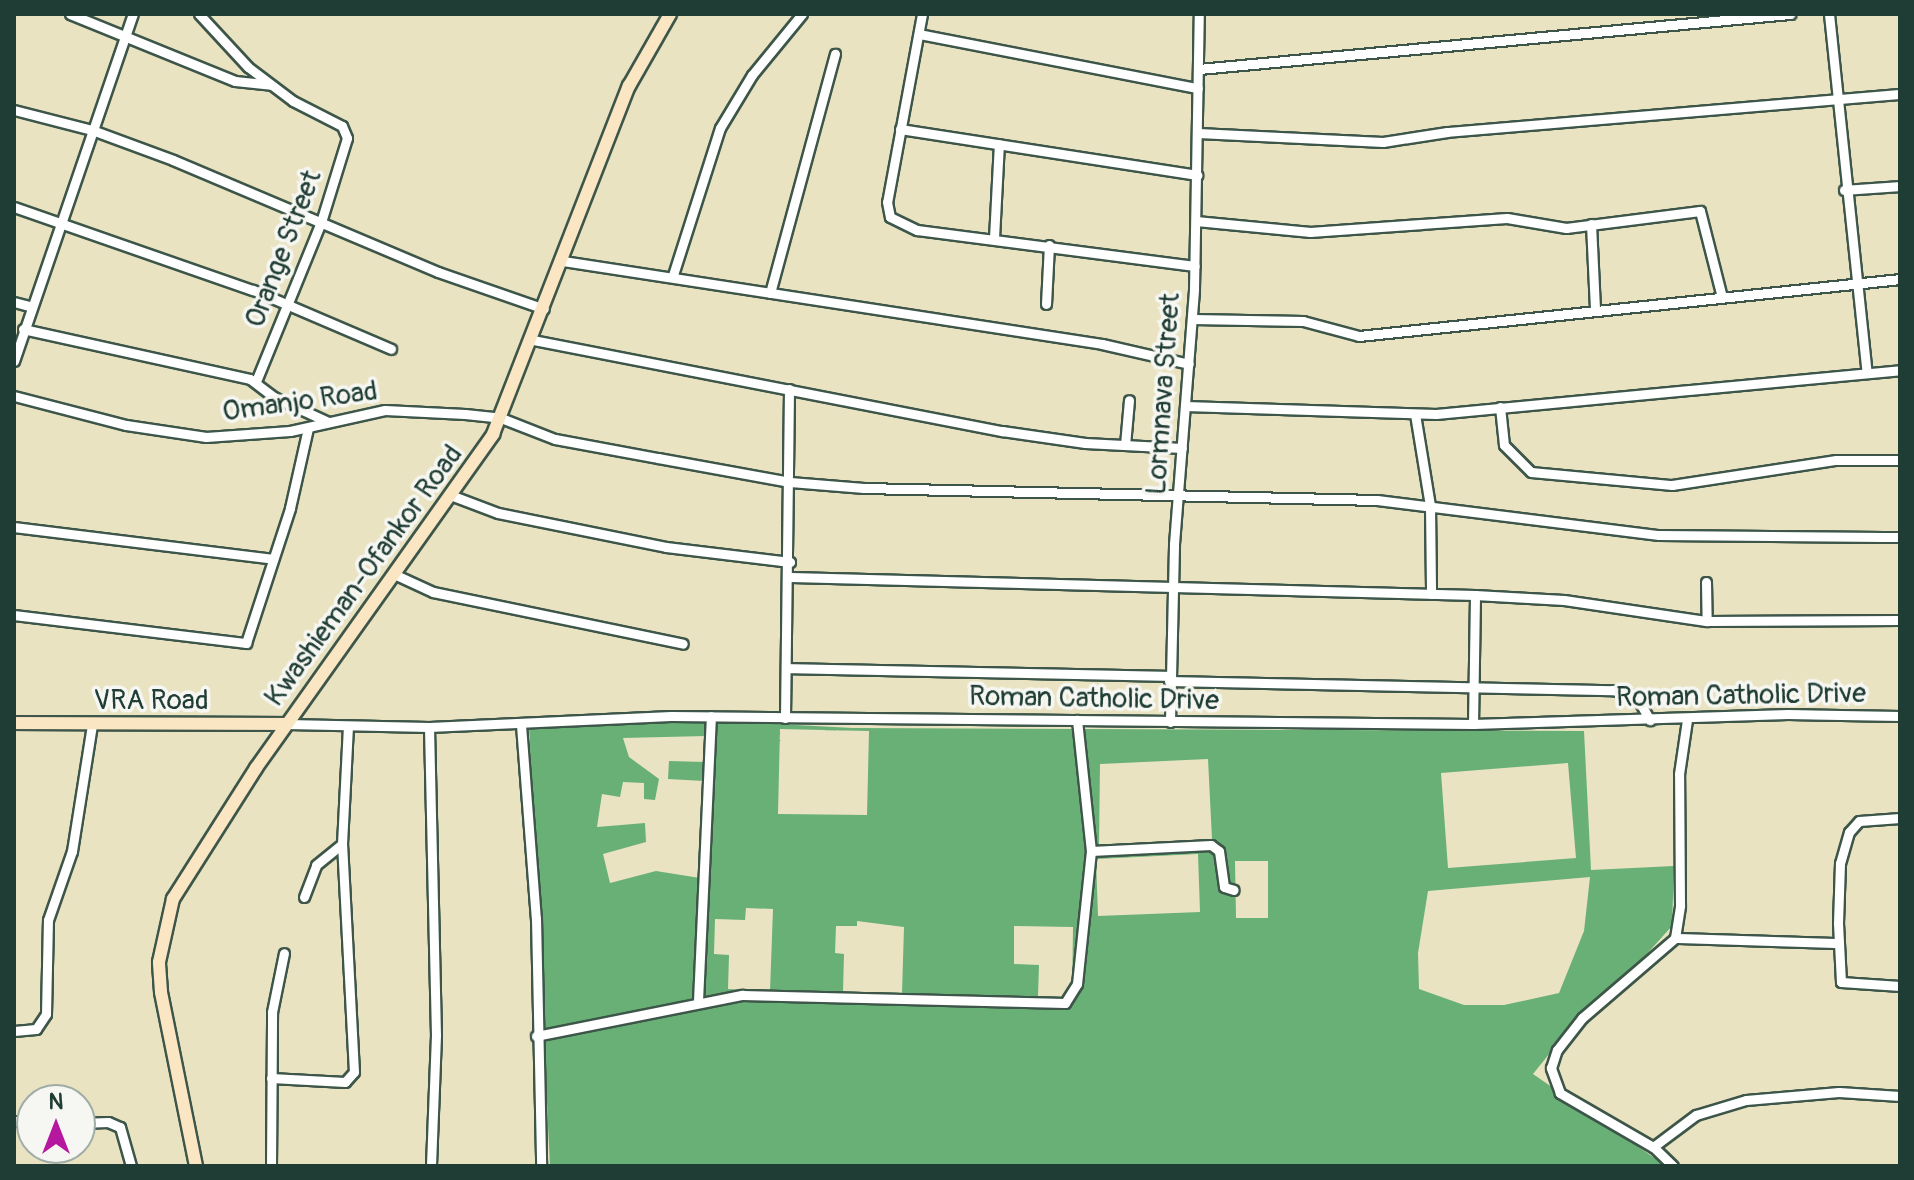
<!DOCTYPE html>
<html>
<head>
<meta charset="utf-8">
<style>
  body { margin:0 }
  #map { position:relative; width:1914px; height:1180px; overflow:hidden; background:#e9e3c2; font-family:Pangolin,sans-serif }
  div>[style] { position:absolute }
  .forest>* { inset:0; background:#68b076 }
  .roads { filter:drop-shadow(2px 0 #3d5649) drop-shadow(-2px 0 #3d5649) drop-shadow(0 2px #3d5649) drop-shadow(0 -2px #3d5649) }
  .street>* { height:9px; margin:-4.5px; padding:0 4.5px; transform-origin:4.5px; border-radius:4.5px; background:#fff }
  .secondary>* { height:12px; margin:-6px; padding:0 6px; transform-origin:6px; border-radius:6px; background:#fbe6c4 }
  span { translate:-50% -50%; white-space:nowrap; text-align:center; line-height:1.15; -webkit-text-stroke:7px #f6f6f2; paint-order:stroke }
  .street-label { font-size:28px; color:#1f3d34 }
  .frame { position:absolute; inset:0; border:16px solid #1f3d34; pointer-events:none }
  .north { position:absolute; left:16px; top:1084px; width:80px; height:80px; box-sizing:border-box; background:#f6f6f2; border:2px solid #a0aca6; border-radius:50%; rotate:0deg; font-size:22px; font-weight:700; line-height:32px; text-align:center; color:#1f3d34 }
  .north::after { content:''; display:block; margin:auto; width:28px; height:36px; background:#b5179e; clip-path:polygon(50% 0,100% 100%,50% 72%,0 100%) }
</style>
</head>
<body>
<div id="map">
  <div class="forest">
    <i style="clip-path:polygon(evenodd,703px 720px,853px 728px,1584px 731px,1591px 870px,1674px 866px,1672px 926px,1626px 977px,1583px 1012px,1533px 1074px,1666px 1166px,550px 1166px,529px 727px,703px 720px,780px 729px,869px 731px,867px 815px,778px 814px,780px 729px,703px 720px,706px 736px,705px 762px,669px 761px,668px 779px,704px 781px,700px 878px,656px 871px,610px 883px,603px 854px,646px 842px,645px 823px,597px 827px,602px 794px,620px 797px,623px 782px,644px 783px,644px 799px,655px 800px,659px 779px,629px 757px,623px 738px,706px 736px,703px 720px,1208px 759px,1212px 839px,1099px 845px,1100px 764px,1208px 759px,703px 720px,1568px 763px,1576px 858px,1448px 868px,1441px 773px,1568px 763px,703px 720px,1198px 854px,1200px 912px,1098px 916px,1096px 859px,1198px 854px,703px 720px,1235px 861px,1268px 861px,1268px 918px,1236px 918px,1235px 861px,703px 720px,1590px 877px,1584px 931px,1559px 993px,1504px 1005px,1464px 1005px,1419px 989px,1418px 953px,1428px 891px,1590px 877px,703px 720px,746px 908px,773px 909px,770px 991px,728px 989px,729px 955px,714px 954px,715px 919px,745px 920px,746px 908px,703px 720px,857px 921px,904px 927px,902px 993px,843px 992px,844px 954px,835px 953px,836px 926px,857px 926px,857px 921px,703px 720px,1014px 926px,1073px 927px,1072px 997px,1038px 996px,1039px 965px,1014px 964px,1014px 926px)"></i>
  </div>
  <div class="roads">
    <div class="street">
      <i style="left:70px;top:14px;width:178px;rotate:22.1deg"></i>
      <i style="left:235px;top:81px;width:36px;rotate:6deg"></i>
      <i style="left:199px;top:14px;width:72px;rotate:47.2deg"></i>
      <i style="left:248px;top:67px;width:56px;rotate:37.1deg"></i>
      <i style="left:293px;top:101px;width:55px;rotate:27deg"></i>
      <i style="left:342px;top:126px;width:13px;rotate:67deg"></i>
      <i style="left:347px;top:138px;width:88px;rotate:107.2deg"></i>
      <i style="left:321px;top:222px;width:172px;rotate:112.2deg"></i>
      <i style="left:922px;top:14px;width:191px;rotate:100.5deg"></i>
      <i style="left:887px;top:202px;width:15px;rotate:79deg"></i>
      <i style="left:890px;top:217px;width:30px;rotate:26deg"></i>
      <i style="left:917px;top:230px;width:280px;rotate:7.4deg"></i>
      <i style="left:1829px;top:14px;width:361px;rotate:84deg"></i>
      <i style="left:919px;top:34px;width:284px;rotate:11deg"></i>
      <i style="left:1199px;top:69px;width:594px;rotate:-5.32deg"></i>
      <i style="left:14px;top:110px;width:81px;rotate:14.4deg"></i>
      <i style="left:92px;top:130px;width:86px;rotate:20.3deg"></i>
      <i style="left:173px;top:160px;width:288px;rotate:22.9deg"></i>
      <i style="left:438px;top:272px;width:112px;rotate:19.2deg"></i>
      <i style="left:900px;top:129px;width:301px;rotate:8.8deg"></i>
      <i style="left:1198px;top:133px;width:185px;rotate:2.8deg"></i>
      <i style="left:1383px;top:142px;width:65px;rotate:-8.9deg"></i>
      <i style="left:1447px;top:132px;width:455px;rotate:-4.8deg"></i>
      <i style="left:1844px;top:190px;width:56px;rotate:-4.1deg"></i>
      <i style="left:14px;top:207px;width:253px;rotate:19.2deg"></i>
      <i style="left:253px;top:290px;width:150px;rotate:23.1deg"></i>
      <i style="left:1196px;top:221px;width:115px;rotate:5.5deg"></i>
      <i style="left:1310px;top:232px;width:197px;rotate:-4.1deg"></i>
      <i style="left:1507px;top:218px;width:60px;rotate:9.6deg"></i>
      <i style="left:1566px;top:228px;width:135px;rotate:-7.2deg"></i>
      <i style="left:1700px;top:211px;width:89px;rotate:75.7deg"></i>
      <i style="left:1591px;top:224px;width:86px;rotate:87.3deg"></i>
      <i style="left:994px;top:238px;width:94px;rotate:-87deg"></i>
      <i style="left:563px;top:261px;width:545px;rotate:8.75deg"></i>
      <i style="left:1102px;top:344px;width:89px;rotate:12.9deg"></i>
      <i style="left:673px;top:275px;width:154px;rotate:-72.3deg"></i>
      <i style="left:720px;top:128px;width:62px;rotate:-58.9deg"></i>
      <i style="left:752px;top:75px;width:79px;rotate:-50.7deg"></i>
      <i style="left:770px;top:293px;width:248px;rotate:-74.8deg"></i>
      <i style="left:14px;top:302px;width:16px;rotate:15deg"></i>
      <i style="left:1046px;top:304px;width:59px;rotate:-87.1deg"></i>
      <i style="left:1193px;top:319px;width:110px;rotate:1deg"></i>
      <i style="left:1303px;top:321px;width:58px;rotate:15deg"></i>
      <i style="left:1359px;top:336px;width:544px;rotate:-6.01deg"></i>
      <i style="left:23px;top:329px;width:232px;rotate:12.4deg"></i>
      <i style="left:250px;top:379px;width:30px;rotate:37deg"></i>
      <i style="left:274px;top:397px;width:60px;rotate:24.8deg"></i>
      <i style="left:533px;top:340px;width:478px;rotate:11deg"></i>
      <i style="left:1002px;top:431px;width:84px;rotate:8.2deg"></i>
      <i style="left:1085px;top:443px;width:97px;rotate:3deg"></i>
      <i style="left:14px;top:361px;width:367px;rotate:-71.1deg"></i>
      <i style="left:14px;top:396px;width:116px;rotate:14.5deg"></i>
      <i style="left:126px;top:425px;width:81px;rotate:8.5deg"></i>
      <i style="left:206px;top:437px;width:84px;rotate:-4.1deg"></i>
      <i style="left:290px;top:431px;width:97px;rotate:-12.5deg"></i>
      <i style="left:385px;top:410px;width:80px;rotate:2.9deg"></i>
      <i style="left:465px;top:414px;width:36px;rotate:6deg"></i>
      <i style="left:501px;top:418px;width:58px;rotate:21.3deg"></i>
      <i style="left:555px;top:439px;width:105px;rotate:10.5deg"></i>
      <i style="left:658px;top:458px;width:134px;rotate:10.3deg"></i>
      <i style="left:790px;top:482px;width:74px;rotate:4.6deg"></i>
      <i style="left:864px;top:488px;width:513px;rotate:1.34deg"></i>
      <i style="left:1377px;top:500px;width:284px;rotate:7.1deg"></i>
      <i style="left:1659px;top:535px;width:241px;rotate:0.5deg"></i>
      <i style="left:1185px;top:406px;width:251px;rotate:1.8deg"></i>
      <i style="left:1436px;top:414px;width:466px;rotate:-5.4deg"></i>
      <i style="left:1500px;top:407px;width:38px;rotate:84deg"></i>
      <i style="left:1504px;top:445px;width:38px;rotate:45deg"></i>
      <i style="left:1531px;top:472px;width:142px;rotate:5.3deg"></i>
      <i style="left:1672px;top:485px;width:166px;rotate:-8.7deg"></i>
      <i style="left:1836px;top:460px;width:64px"></i>
      <i style="left:1415px;top:414px;width:93px;rotate:80.7deg"></i>
      <i style="left:1430px;top:506px;width:88px;rotate:89.3deg"></i>
      <i style="left:1125px;top:445px;width:45px;rotate:-84.9deg"></i>
      <i style="left:453px;top:496px;width:48px;rotate:20.7deg"></i>
      <i style="left:498px;top:513px;width:171px;rotate:11.4deg"></i>
      <i style="left:666px;top:547px;width:125px;rotate:6.9deg"></i>
      <i style="left:14px;top:527px;width:261px;rotate:7deg"></i>
      <i style="left:396px;top:575px;width:41px;rotate:24.7deg"></i>
      <i style="left:433px;top:592px;width:255px;rotate:11.7deg"></i>
      <i style="left:791px;top:577px;width:684px;rotate:1.51deg"></i>
      <i style="left:1475px;top:595px;width:89px;rotate:3.2deg"></i>
      <i style="left:1564px;top:600px;width:145px;rotate:8.4deg"></i>
      <i style="left:1707px;top:621px;width:193px;rotate:-0.3deg"></i>
      <i style="left:1706px;top:582px;width:39px;rotate:89deg"></i>
      <i style="left:14px;top:615px;width:234px;rotate:6.9deg"></i>
      <i style="left:246px;top:643px;width:142px;rotate:-71.9deg"></i>
      <i style="left:290px;top:508px;width:82px;rotate:-77.3deg"></i>
      <i style="left:786px;top:668px;width:383px;rotate:1.2deg"></i>
      <i style="left:1169px;top:681px;width:443px;rotate:1.2deg"></i>
      <i style="left:1612px;top:690px;width:25px;rotate:14deg"></i>
      <i style="left:1636px;top:696px;width:28px;rotate:60deg"></i>
      <i style="left:785px;top:718px;width:329px;rotate:-89.3deg"></i>
      <i style="left:1170px;top:722px;width:178px;rotate:-88.7deg"></i>
      <i style="left:1174px;top:544px;width:256px;rotate:-85.5deg"></i>
      <i style="left:1194px;top:289px;width:275px;rotate:-89deg"></i>
      <i style="left:287px;top:724px;width:142px;rotate:1.2deg"></i>
      <i style="left:429px;top:727px;width:242px;rotate:-2.6deg"></i>
      <i style="left:671px;top:716px;width:802px;rotate:0.57deg"></i>
      <i style="left:1473px;top:724px;width:315px;rotate:-1.8deg"></i>
      <i style="left:1788px;top:714px;width:112px;rotate:1deg"></i>
      <i style="left:1473px;top:724px;width:129px;rotate:-89.1deg"></i>
      <i style="left:521px;top:725px;width:194px;rotate:85.6deg"></i>
      <i style="left:536px;top:918px;width:248px;rotate:88.8deg"></i>
      <i style="left:429px;top:727px;width:308px;rotate:88.7deg"></i>
      <i style="left:436px;top:1035px;width:131px;rotate:92.2deg"></i>
      <i style="left:1900px;top:818px;width:41px;rotate:175.8deg"></i>
      <i style="left:1859px;top:821px;width:15px;rotate:132deg"></i>
      <i style="left:1849px;top:832px;width:32px;rotate:106deg"></i>
      <i style="left:1840px;top:863px;width:60px;rotate:91.9deg"></i>
      <i style="left:1838px;top:923px;width:59px;rotate:87.1deg"></i>
      <i style="left:1841px;top:982px;width:59px;rotate:3.9deg"></i>
      <i style="left:1091px;top:851px;width:120px;rotate:-2.9deg"></i>
      <i style="left:1211px;top:845px;width:10px;rotate:37deg"></i>
      <i style="left:1219px;top:851px;width:36px;rotate:82deg"></i>
      <i style="left:1224px;top:887px;width:10px;rotate:17deg"></i>
      <i style="left:304px;top:897px;width:34px;rotate:-69deg"></i>
      <i style="left:316px;top:865px;width:33px;rotate:-39deg"></i>
      <i style="left:1675px;top:938px;width:163px;rotate:1.8deg"></i>
      <i style="left:698px;top:1001px;width:285px;rotate:-87.4deg"></i>
      <i style="left:14px;top:1031px;width:22px;rotate:-5deg"></i>
      <i style="left:36px;top:1029px;width:18px;rotate:-56deg"></i>
      <i style="left:46px;top:1014px;width:94px;rotate:-88.8deg"></i>
      <i style="left:48px;top:920px;width:73px;rotate:-70.8deg"></i>
      <i style="left:72px;top:851px;width:128px;rotate:-81deg"></i>
      <i style="left:536px;top:1036px;width:210px;rotate:-11.3deg"></i>
      <i style="left:742px;top:995px;width:323px;rotate:1.4deg"></i>
      <i style="left:1065px;top:1003px;width:22px;rotate:-58deg"></i>
      <i style="left:1077px;top:984px;width:134px;rotate:-84deg"></i>
      <i style="left:1091px;top:851px;width:132px;rotate:-96.1deg"></i>
      <i style="left:271px;top:1078px;width:74px;rotate:3.1deg"></i>
      <i style="left:345px;top:1082px;width:13px;rotate:-48deg"></i>
      <i style="left:354px;top:1072px;width:228px;rotate:-93deg"></i>
      <i style="left:342px;top:844px;width:117px;rotate:-87.1deg"></i>
      <i style="left:14px;top:1121px;width:18px;rotate:3deg"></i>
      <i style="left:80px;top:1123px;width:28px;rotate:-2deg"></i>
      <i style="left:108px;top:1122px;width:13px;rotate:23deg"></i>
      <i style="left:120px;top:1127px;width:41px;rotate:74.2deg"></i>
      <i style="left:1653px;top:1147px;width:54px;rotate:-36.7deg"></i>
      <i style="left:1696px;top:1115px;width:52px;rotate:-16.7deg"></i>
      <i style="left:1746px;top:1100px;width:93px;rotate:-4.9deg"></i>
      <i style="left:1839px;top:1092px;width:61px;rotate:3.8deg"></i>
      <i style="left:271px;top:1166px;width:154px;rotate:-89.6deg"></i>
      <i style="left:272px;top:1012px;width:60px;rotate:-78.5deg"></i>
      <i style="left:1673px;top:1166px;width:28px;rotate:-136deg"></i>
      <i style="left:1653px;top:1147px;width:108px;rotate:-149.9deg"></i>
      <i style="left:1560px;top:1093px;width:27px;rotate:-110deg"></i>
      <i style="left:1551px;top:1068px;width:19px;rotate:-72deg"></i>
      <i style="left:1557px;top:1050px;width:41px;rotate:-52deg"></i>
      <i style="left:1582px;top:1018px;width:123px;rotate:-40.7deg"></i>
      <i style="left:1675px;top:938px;width:33px;rotate:-81deg"></i>
      <i style="left:1680px;top:905px;width:131px;rotate:-90.4deg"></i>
      <i style="left:1679px;top:774px;width:55px;rotate:-81.6deg"></i>
    </div>
    <div class="secondary">
      <i style="left:14px;top:723px;width:273px;rotate:0.2deg"></i>
      <i style="left:196px;top:1166px;width:177px;rotate:-101.4deg"></i>
      <i style="left:161px;top:992px;width:30px;rotate:-94deg"></i>
      <i style="left:159px;top:962px;width:65px;rotate:-77.5deg"></i>
      <i style="left:173px;top:899px;width:155px;rotate:-57.6deg"></i>
      <i style="left:256px;top:768px;width:410px;rotate:-54.6deg"></i>
      <i style="left:493px;top:434px;width:374px;rotate:-68.7deg"></i>
      <i style="left:629px;top:86px;width:83px;rotate:-60.3deg"></i>
    </div>
  </div>
  <div class="street-label">
    <span style="left:284px;top:249px;rotate:-69deg">Orange Street</span>
    <span style="left:1164px;top:394px;rotate:-86deg">Lormnava Street</span>
    <span style="left:300px;top:402px;rotate:-8deg">Omanjo Road</span>
    <span style="left:364px;top:576px;rotate:-54deg">Kwashieman-Ofankor Road</span>
    <span style="left:1741px;top:696px;rotate:-1deg">Roman Catholic Drive</span>
    <span style="left:1094px;top:699px;rotate:1deg">Roman Catholic Drive</span>
    <span style="left:151px;top:701px">VRA Road</span>
  </div>
  <div class="frame"></div>
  <div class="north">N</div>
</div>
</body>
</html>
